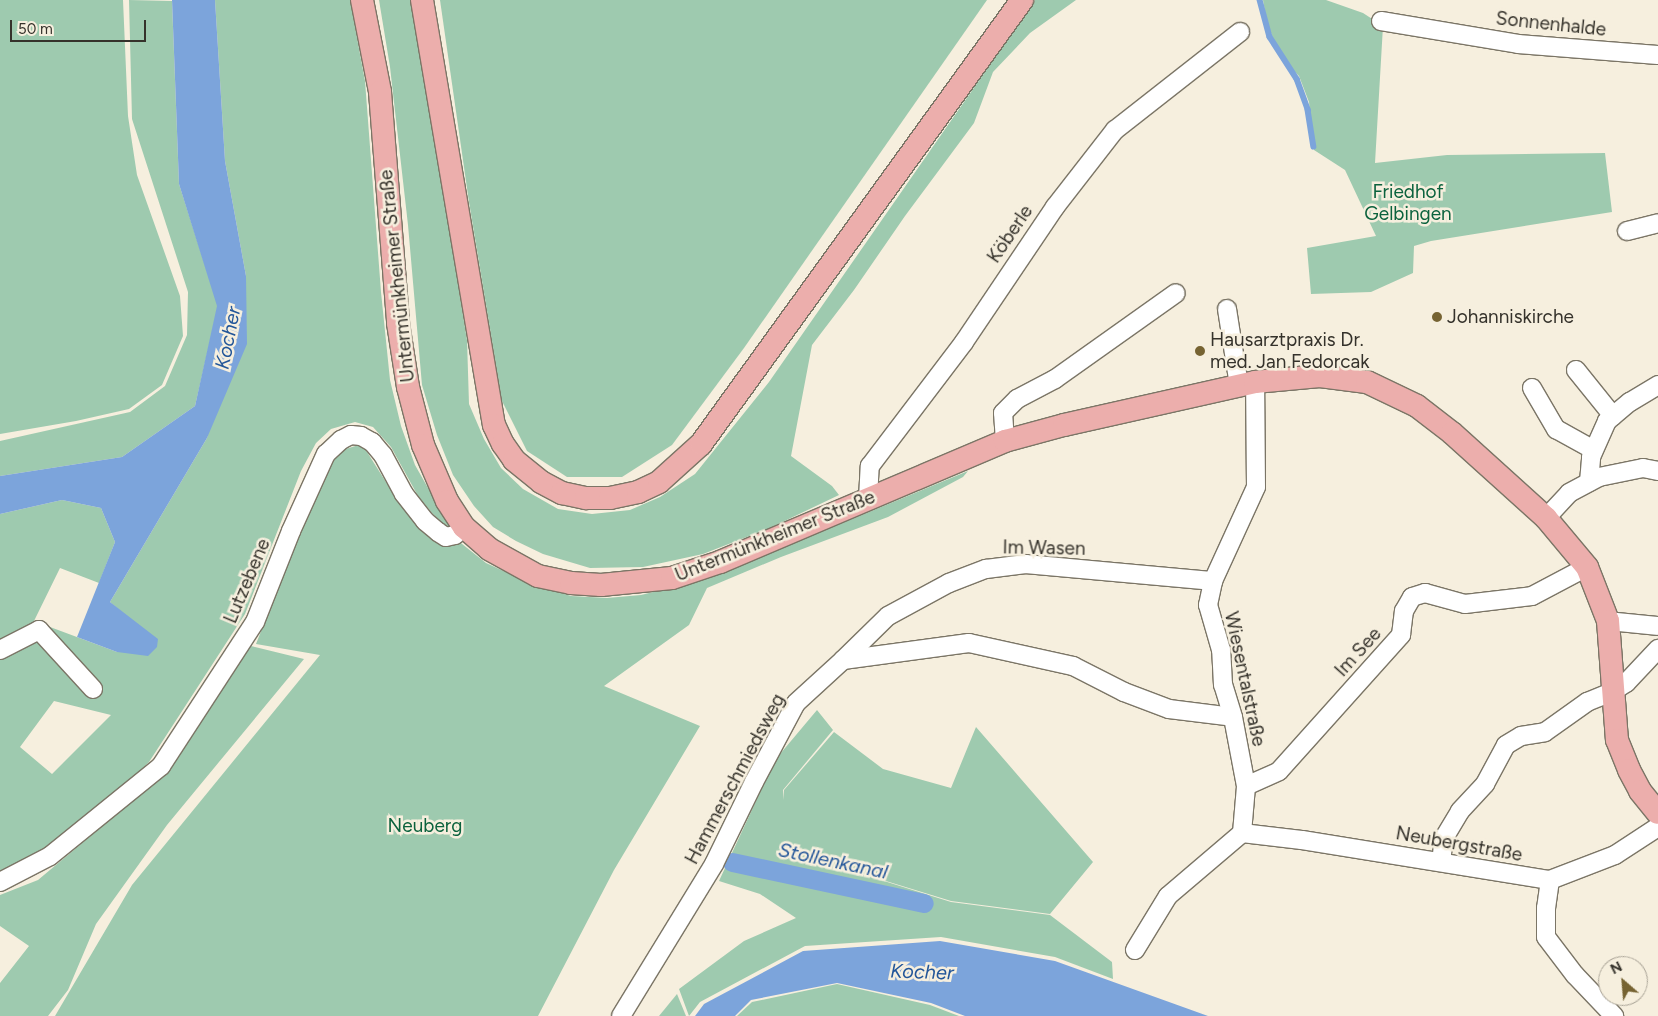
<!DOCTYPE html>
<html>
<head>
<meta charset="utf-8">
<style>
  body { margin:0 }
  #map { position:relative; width:1658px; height:1016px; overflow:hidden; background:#f6efde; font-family:Figtree,sans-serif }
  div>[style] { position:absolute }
  .green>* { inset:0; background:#9ecaaf }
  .water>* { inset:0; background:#7ca4db }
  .stream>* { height:5.5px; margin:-2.75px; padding:0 2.75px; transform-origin:2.75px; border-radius:2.75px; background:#7ca4db }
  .canal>* { height:19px; margin:-9.5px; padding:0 9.5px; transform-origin:9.5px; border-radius:9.5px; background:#7ca4db }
  .roads { filter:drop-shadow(1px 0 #7b7566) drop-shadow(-1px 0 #7b7566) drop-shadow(0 1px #7b7566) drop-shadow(0 -1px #7b7566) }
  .minor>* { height:18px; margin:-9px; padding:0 9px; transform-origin:9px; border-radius:9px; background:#fff }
  .major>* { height:22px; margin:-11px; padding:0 11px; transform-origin:11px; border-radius:11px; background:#ecaeac }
  .dots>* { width:14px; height:14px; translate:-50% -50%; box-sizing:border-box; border:2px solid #f6efde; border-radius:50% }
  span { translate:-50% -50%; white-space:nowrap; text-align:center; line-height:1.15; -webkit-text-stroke:5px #f6efde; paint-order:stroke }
  .street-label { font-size:19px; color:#35322b }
  .park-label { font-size:19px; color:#0b623d }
  .poi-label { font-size:19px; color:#35322b }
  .left { translate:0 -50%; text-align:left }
  .water-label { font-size:20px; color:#235699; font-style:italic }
  .north { position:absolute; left:1598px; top:956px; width:50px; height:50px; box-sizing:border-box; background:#f6efde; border:1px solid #a9a396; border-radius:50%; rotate:333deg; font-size:14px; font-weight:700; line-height:20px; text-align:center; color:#35322b }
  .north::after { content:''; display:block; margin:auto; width:18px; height:22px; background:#766332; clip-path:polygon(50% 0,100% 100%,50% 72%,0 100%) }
  .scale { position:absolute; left:10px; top:20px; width:136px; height:22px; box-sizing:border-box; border:2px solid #35322b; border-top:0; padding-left:6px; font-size:15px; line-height:18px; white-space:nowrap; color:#35322b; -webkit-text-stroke:4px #f6efde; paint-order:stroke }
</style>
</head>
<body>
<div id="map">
  <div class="green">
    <i style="clip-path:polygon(0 0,123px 0,128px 116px,137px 175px,180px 296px,183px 336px,162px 385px,129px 409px,76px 421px,0 434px)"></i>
    <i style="clip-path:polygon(129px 0,172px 1px,179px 184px,218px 306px,195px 406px,122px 457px,0 476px,0 441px,130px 412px,165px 386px,187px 335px,188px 292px,132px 119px)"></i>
    <i style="clip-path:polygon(evenodd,215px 0,350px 0,365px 81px,381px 292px,390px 380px,401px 426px,415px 465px,432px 495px,456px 527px,452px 529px,443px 524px,432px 513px,418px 496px,391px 447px,373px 427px,355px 422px,331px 429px,316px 443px,301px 471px,245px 614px,149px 762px,98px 813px,73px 833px,0 876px,0 514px,62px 500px,101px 508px,115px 542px,99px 583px,60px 568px,34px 621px,117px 652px,126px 616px,110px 602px,207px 438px,246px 276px,225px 161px,215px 0,54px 701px,111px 715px,52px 774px,20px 747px,54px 701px)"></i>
    <i style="clip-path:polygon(379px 0,415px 0,431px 117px,467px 340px,469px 404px,484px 439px,501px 468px,523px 489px,558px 509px,592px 514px,630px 510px,660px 497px,695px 474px,769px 382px,1035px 0,1076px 0,1030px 33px,993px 72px,974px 123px,905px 216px,854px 290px,812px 345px,791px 456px,832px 486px,839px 495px,772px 527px,703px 554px,643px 567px,590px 568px,543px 554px,516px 541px,493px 527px,474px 506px,453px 475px,437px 435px,422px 385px,408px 225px,390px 67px)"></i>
    <i style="clip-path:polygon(440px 0,987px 0,744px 348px,672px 445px,622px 477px,567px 477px,527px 451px,502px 401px,469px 202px)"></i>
    <i style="clip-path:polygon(1263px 0,1326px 0,1363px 13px,1383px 26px,1375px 163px,1447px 155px,1605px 153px,1612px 212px,1431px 241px,1414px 246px,1413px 273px,1371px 292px,1311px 294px,1307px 248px,1376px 236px,1345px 170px,1314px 150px,1309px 102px,1299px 76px,1281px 58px,1267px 23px)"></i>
    <i style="clip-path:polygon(362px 444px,391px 490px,442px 536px,447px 532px,486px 563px,530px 583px,571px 596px,607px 598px,641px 595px,710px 578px,968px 471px,963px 477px,888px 517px,781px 557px,707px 588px,689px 625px,604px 686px,700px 726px,614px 870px,538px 1016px,55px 1016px,132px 885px,320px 655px,256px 644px,325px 469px,339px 451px)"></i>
    <i style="clip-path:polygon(251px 646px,304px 659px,167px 825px,96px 924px,68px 990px,48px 1016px,0 1016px,0 983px,29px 946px,0 926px,0 895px,38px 880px,160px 778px)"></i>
    <i style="clip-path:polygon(817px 710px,833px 730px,783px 790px,784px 800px,784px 790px,834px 732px,883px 769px,951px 788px,976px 727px,1093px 862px,1050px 914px,951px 901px,785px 850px,951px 902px,1050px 915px,1112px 962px,1113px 979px,1055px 957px,941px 937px,805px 946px,700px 1002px,689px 1016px,679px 989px,744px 941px,796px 918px,760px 894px,719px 881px,775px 760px)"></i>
    <i style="clip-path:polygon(837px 984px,930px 1005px,959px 1016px,737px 1016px,752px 1002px)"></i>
    <i style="clip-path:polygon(677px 994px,686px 1016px,659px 1016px)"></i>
  </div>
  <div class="water">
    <i style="clip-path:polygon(172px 0,215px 0,225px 161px,246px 276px,247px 344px,207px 438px,110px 602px,158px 639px,157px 647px,148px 656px,117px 652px,77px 637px,115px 542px,101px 508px,62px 500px,0 514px,0 476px,122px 457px,195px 406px,217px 306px,179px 184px)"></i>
    <i style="clip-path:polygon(940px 941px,1055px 961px,1208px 1016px,965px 1016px,931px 1003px,837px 983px,751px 1000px,735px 1016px,695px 1016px,704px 1004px,803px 951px)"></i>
  </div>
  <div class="stream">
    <i style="left:1260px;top:0;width:38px;rotate:75deg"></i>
    <i style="left:1270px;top:37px;width:50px;rotate:57.3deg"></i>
    <i style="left:1297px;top:79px;width:33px;rotate:70deg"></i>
    <i style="left:1308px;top:110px;width:37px;rotate:81deg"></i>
  </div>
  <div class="canal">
    <i style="left:732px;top:862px;width:196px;rotate:12.1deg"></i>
  </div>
  <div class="roads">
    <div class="minor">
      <i style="left:1381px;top:21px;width:139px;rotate:9.5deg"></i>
      <i style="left:1518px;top:44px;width:140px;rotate:4.5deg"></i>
      <i style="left:1627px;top:231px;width:32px;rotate:-14deg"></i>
      <i style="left:1227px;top:309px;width:78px;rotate:81.1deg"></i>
      <i style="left:1576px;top:370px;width:59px;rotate:51.2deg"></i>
      <i style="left:1532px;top:388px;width:48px;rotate:59.7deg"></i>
      <i style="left:1556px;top:429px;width:43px;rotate:28.9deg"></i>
      <i style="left:1005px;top:441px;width:28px;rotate:-94deg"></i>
      <i style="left:1003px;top:413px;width:20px;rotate:-45deg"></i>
      <i style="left:1017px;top:399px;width:43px;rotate:-27.8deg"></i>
      <i style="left:1055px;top:379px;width:148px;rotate:-35.4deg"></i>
      <i style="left:1589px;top:482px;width:25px;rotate:-85deg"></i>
      <i style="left:1591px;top:457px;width:39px;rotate:-66deg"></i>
      <i style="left:1607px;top:421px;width:30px;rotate:-40deg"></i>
      <i style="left:1630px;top:402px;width:33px;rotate:-31deg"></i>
      <i style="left:868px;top:499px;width:33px;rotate:-87deg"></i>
      <i style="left:870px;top:466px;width:156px;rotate:-52.8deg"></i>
      <i style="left:964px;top:342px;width:163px;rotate:-56deg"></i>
      <i style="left:1055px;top:207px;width:98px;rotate:-52.1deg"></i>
      <i style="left:1115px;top:130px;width:159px;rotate:-38.1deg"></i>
      <i style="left:1546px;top:518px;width:34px;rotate:-47deg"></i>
      <i style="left:1569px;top:493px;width:34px;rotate:-28deg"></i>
      <i style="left:1599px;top:477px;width:45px;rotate:-11.6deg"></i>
      <i style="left:1643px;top:468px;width:15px;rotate:11deg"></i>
      <i style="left:1608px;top:621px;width:50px;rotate:5.7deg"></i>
      <i style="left:0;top:650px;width:44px;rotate:-27.1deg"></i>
      <i style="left:39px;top:630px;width:80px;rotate:47.5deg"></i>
      <i style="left:843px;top:660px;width:63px;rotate:-44.4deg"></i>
      <i style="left:888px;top:616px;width:69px;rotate:-28.4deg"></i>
      <i style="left:949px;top:583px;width:40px;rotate:-21deg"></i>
      <i style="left:986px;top:569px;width:40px;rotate:-7.1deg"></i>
      <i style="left:1026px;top:564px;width:188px;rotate:5.2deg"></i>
      <i style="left:1246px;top:786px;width:36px;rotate:-24deg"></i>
      <i style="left:1279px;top:771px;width:183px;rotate:-48.1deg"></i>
      <i style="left:1401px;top:635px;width:24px;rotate:-83deg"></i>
      <i style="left:1404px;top:611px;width:16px;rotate:-60deg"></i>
      <i style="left:1412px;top:597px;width:14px;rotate:-17deg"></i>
      <i style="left:1425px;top:593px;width:41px;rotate:15.4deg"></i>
      <i style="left:1465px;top:604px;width:67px;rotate:-6.8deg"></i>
      <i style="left:1532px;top:596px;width:62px;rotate:-27.8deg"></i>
      <i style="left:1242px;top:833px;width:60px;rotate:6.7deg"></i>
      <i style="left:1302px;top:840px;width:251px;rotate:9.2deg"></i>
      <i style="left:1550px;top:880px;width:70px;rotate:-21deg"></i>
      <i style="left:1615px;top:855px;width:51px;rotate:-33.1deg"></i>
      <i style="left:1441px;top:862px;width:24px;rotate:-83deg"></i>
      <i style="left:1444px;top:838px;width:31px;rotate:-59deg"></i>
      <i style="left:1460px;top:811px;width:37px;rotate:-47deg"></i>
      <i style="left:1485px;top:784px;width:44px;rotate:-61.7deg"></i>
      <i style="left:1506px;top:745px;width:17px;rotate:-31deg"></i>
      <i style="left:1521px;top:736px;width:24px;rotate:-9deg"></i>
      <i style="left:1545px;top:732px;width:52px;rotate:-35.5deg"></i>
      <i style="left:1587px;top:702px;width:27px;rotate:-22deg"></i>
      <i style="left:1612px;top:692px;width:17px;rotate:-33deg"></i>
      <i style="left:1626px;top:683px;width:47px;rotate:-46.7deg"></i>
      <i style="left:1550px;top:880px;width:28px;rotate:98deg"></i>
      <i style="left:1546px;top:908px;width:29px;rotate:90deg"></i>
      <i style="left:1546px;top:937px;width:48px;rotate:52.7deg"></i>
      <i style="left:1575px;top:975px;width:57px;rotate:46.4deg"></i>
      <i style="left:0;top:882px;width:56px;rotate:-27.5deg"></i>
      <i style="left:50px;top:856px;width:143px;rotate:-39deg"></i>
      <i style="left:161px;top:766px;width:172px;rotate:-56.9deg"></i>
      <i style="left:255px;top:622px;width:98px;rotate:-68.4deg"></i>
      <i style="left:291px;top:531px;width:85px;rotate:-65.6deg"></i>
      <i style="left:326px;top:454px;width:21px;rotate:-43deg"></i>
      <i style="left:341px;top:440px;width:11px;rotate:-27deg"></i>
      <i style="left:351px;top:435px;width:10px;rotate:6deg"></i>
      <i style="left:361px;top:436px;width:13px;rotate:29deg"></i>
      <i style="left:372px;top:442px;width:17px;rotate:50deg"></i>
      <i style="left:383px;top:455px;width:44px;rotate:61.7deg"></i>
      <i style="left:404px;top:494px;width:34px;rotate:52deg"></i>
      <i style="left:425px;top:521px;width:17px;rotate:40deg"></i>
      <i style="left:438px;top:532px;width:9px;rotate:32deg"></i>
      <i style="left:446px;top:537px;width:9px;rotate:-13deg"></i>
      <i style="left:455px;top:535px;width:12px;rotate:-42deg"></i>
      <i style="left:1135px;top:950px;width:63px;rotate:-58.6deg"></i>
      <i style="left:1168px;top:896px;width:97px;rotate:-40.4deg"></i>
      <i style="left:1242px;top:833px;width:47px;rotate:-85.1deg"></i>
      <i style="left:1246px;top:786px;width:70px;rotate:-100.7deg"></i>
      <i style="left:1233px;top:717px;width:34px;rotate:-107deg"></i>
      <i style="left:1223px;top:685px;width:35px;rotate:-93deg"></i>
      <i style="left:1221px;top:650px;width:47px;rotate:-106.1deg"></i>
      <i style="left:1208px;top:605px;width:25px;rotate:-78deg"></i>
      <i style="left:1213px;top:581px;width:103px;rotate:-65.4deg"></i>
      <i style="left:1256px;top:487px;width:105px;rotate:-90.5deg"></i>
      <i style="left:621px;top:1016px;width:178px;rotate:-58.5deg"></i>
      <i style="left:714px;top:864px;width:91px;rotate:-64deg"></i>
      <i style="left:754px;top:782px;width:89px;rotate:-62deg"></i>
      <i style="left:796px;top:703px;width:64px;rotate:-42.5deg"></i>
      <i style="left:843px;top:660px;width:127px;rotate:-7.7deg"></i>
      <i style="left:969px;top:643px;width:107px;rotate:12.5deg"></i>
      <i style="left:1073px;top:666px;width:57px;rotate:27deg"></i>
      <i style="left:1124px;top:692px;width:48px;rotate:20.7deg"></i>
      <i style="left:1169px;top:709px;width:64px;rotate:7.1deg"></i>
    </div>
    <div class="major">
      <i style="left:362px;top:0;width:94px;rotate:78.9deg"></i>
      <i style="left:380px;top:92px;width:232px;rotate:85.5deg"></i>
      <i style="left:398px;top:323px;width:65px;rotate:81.1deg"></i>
      <i style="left:408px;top:387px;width:60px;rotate:75.5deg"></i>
      <i style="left:423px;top:445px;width:61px;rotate:66.8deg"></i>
      <i style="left:447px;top:501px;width:31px;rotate:57deg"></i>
      <i style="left:464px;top:527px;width:33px;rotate:41deg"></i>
      <i style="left:489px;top:549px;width:56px;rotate:28.9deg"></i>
      <i style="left:538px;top:576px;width:34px;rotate:12deg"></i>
      <i style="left:571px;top:583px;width:30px;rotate:4deg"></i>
      <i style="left:601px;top:585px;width:71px;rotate:-5.6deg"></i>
      <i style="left:672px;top:578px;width:51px;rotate:-18.4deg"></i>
      <i style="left:720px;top:562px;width:310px;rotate:-23deg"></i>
      <i style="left:1005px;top:441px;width:61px;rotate:-15.2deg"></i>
      <i style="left:1064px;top:425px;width:196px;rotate:-12.7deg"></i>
      <i style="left:1255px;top:382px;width:65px;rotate:-5.3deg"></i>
      <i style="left:1320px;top:376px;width:47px;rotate:7.3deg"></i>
      <i style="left:1367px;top:382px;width:55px;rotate:25.6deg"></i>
      <i style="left:1417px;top:406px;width:44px;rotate:37.6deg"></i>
      <i style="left:1452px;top:433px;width:127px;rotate:42.1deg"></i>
      <i style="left:1546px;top:518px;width:64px;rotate:50.1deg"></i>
      <i style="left:1587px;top:567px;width:58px;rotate:68.7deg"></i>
      <i style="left:1608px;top:621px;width:119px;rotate:85.7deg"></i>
      <i style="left:1617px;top:740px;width:32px;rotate:68deg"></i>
      <i style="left:1629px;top:770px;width:24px;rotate:62deg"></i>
      <i style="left:1640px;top:791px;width:28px;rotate:51deg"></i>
      <i style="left:422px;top:0;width:431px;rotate:80.4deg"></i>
      <i style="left:494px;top:425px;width:21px;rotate:65deg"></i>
      <i style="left:503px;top:444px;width:19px;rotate:55deg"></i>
      <i style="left:514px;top:460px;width:35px;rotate:39deg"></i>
      <i style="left:541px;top:482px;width:24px;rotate:28deg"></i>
      <i style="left:562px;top:493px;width:25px;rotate:12deg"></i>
      <i style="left:586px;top:498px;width:24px"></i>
      <i style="left:610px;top:498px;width:29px;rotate:-12deg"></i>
      <i style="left:638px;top:492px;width:23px;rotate:-25deg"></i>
      <i style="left:659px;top:482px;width:57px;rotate:-42.1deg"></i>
      <i style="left:701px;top:444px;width:548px;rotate:-54.13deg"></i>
    </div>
  </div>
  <div class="dots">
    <i style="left:1437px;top:317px;background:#766332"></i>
    <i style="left:1200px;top:351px;background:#766332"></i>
  </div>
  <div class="street-label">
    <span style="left:1551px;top:24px;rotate:6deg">Sonnenhalde</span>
    <span style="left:1010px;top:234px;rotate:-56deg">Köberle</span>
    <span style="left:397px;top:276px;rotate:-96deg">Untermünkheimer Straße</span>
    <span style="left:775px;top:536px;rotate:-22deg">Untermünkheimer Straße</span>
    <span style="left:1044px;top:548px;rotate:1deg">Im Wasen</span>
    <span style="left:247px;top:581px;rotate:-67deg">Lutzebene</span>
    <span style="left:1358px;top:652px;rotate:-48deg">Im See</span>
    <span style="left:1245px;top:679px;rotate:78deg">Wiesentalstraße</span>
    <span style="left:735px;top:779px;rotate:-62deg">Hammerschmiedsweg</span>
    <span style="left:1459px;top:844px;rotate:10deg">Neubergstraße</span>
  </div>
  <div class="park-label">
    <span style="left:1408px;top:203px">Friedhof<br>Gelbingen</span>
    <span style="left:425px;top:826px">Neuberg</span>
  </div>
  <div class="poi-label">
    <span class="left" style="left:1447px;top:317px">Johanniskirche</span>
    <span class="left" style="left:1210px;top:351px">Hausarztpraxis Dr.<br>med. Jan Fedorcak</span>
  </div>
  <div class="water-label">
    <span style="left:228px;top:338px;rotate:-79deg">Kocher</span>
    <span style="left:833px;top:861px;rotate:12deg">Stollenkanal</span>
    <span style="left:922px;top:972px;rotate:2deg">Kocher</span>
  </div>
  <div class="north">N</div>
  <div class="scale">50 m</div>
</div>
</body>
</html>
